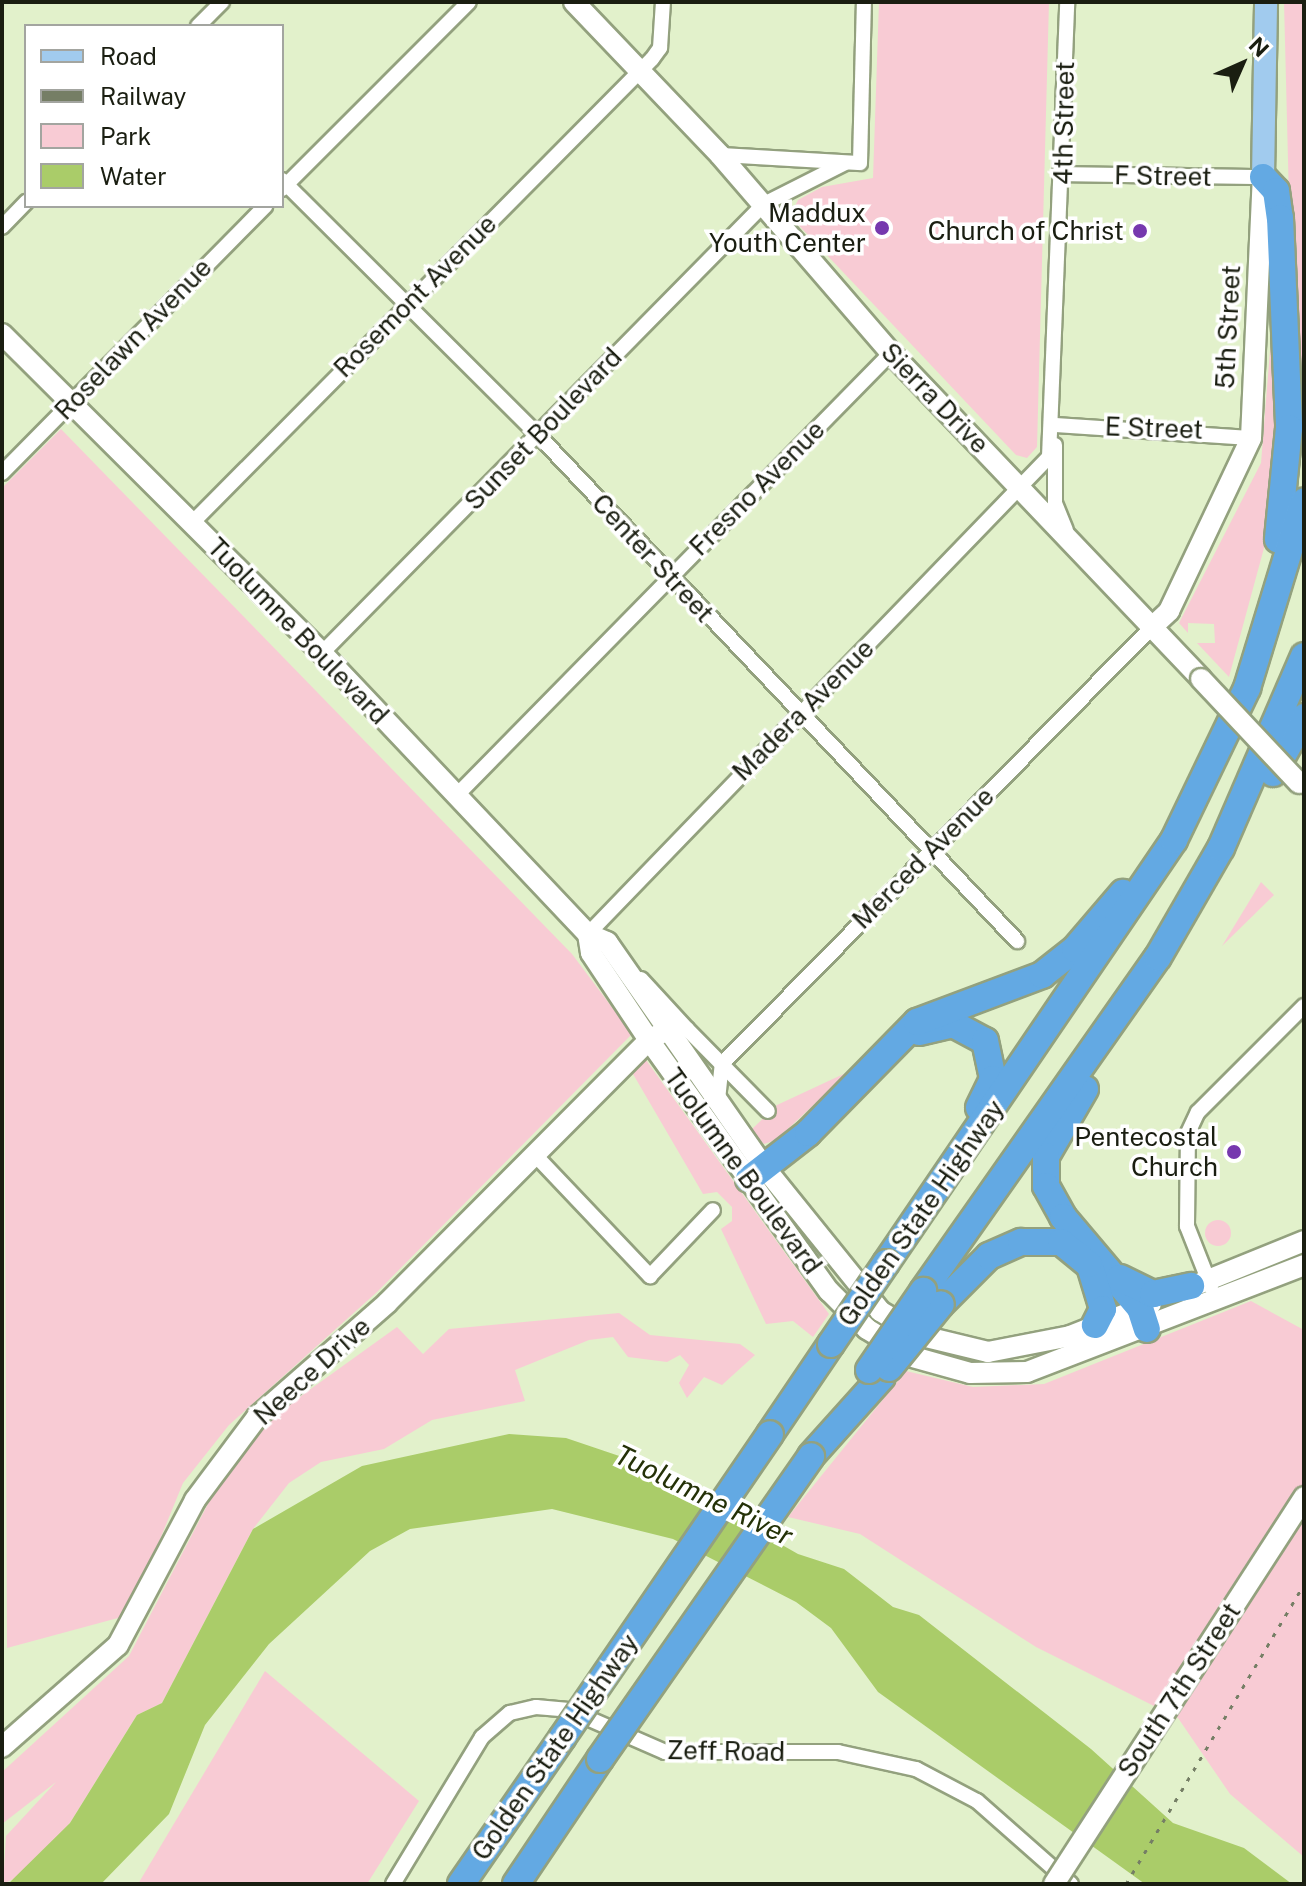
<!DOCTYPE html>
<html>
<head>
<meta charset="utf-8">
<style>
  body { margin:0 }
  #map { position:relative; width:1306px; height:1886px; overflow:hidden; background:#e2f1cb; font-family:"Public Sans",sans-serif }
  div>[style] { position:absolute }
  .green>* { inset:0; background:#f8cbd4 }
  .round { border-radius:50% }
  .water>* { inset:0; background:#aacc69 }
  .roads { filter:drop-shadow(2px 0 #93a17e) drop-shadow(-2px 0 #93a17e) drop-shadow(0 2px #93a17e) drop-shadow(0 -2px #93a17e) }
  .street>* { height:14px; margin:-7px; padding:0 7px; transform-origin:7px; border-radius:7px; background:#fff }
  .secondary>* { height:20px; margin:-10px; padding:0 10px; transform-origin:10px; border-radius:10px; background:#fff }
  .primary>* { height:22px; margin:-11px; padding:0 11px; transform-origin:11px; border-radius:11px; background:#a1cbee }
  .highway>* { height:26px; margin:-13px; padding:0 13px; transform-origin:13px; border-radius:13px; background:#63a9e3 }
  .rail>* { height:3px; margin-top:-1.5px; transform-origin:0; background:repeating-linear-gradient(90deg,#757e65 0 4px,transparent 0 12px) }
  .bridges { filter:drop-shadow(2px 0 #93a17e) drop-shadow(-2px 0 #93a17e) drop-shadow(0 2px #93a17e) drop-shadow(0 -2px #93a17e) }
  .secondary-bridge>* { height:20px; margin:-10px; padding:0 10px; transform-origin:10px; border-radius:10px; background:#fff }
  .highway-bridge>* { height:26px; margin:-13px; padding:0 13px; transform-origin:13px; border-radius:13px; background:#63a9e3 }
  .dots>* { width:22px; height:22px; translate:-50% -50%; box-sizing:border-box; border:4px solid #fff; border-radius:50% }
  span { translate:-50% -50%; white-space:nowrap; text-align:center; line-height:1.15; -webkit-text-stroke:7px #fff; paint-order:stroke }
  .street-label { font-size:26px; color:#1a1e11 }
  .poi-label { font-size:26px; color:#1a1e11 }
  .right { translate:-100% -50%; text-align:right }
  .water-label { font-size:28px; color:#243107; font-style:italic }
  .frame { position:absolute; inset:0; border:4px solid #1a1e11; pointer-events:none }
  .legend { position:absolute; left:24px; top:24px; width:260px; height:184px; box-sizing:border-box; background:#fff; border:2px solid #a3a5a0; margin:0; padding:10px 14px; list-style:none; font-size:24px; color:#1a1e11 }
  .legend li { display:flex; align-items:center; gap:16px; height:40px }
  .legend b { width:40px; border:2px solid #a3a5a0 }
  .north { position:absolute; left:1202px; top:24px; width:80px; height:80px; -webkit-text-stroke:6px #fff; paint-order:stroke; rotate:45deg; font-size:22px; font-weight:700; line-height:32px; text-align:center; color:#1a1e11 }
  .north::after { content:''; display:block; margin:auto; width:28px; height:36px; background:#1a1e11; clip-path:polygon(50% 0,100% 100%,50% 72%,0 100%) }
</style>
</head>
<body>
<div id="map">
  <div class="green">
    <i style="clip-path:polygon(879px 2px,1049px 2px,1037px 447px,1027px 458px,1016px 455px,790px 216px,798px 200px,822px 187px,873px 178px)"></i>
    <i style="clip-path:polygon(1284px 2px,1304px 2px,1302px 437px,1295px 436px)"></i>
    <i style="clip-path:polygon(1271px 338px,1277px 500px,1229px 677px,1197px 643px,1215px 643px,1214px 624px,1188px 623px,1188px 633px,1179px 623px,1261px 463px)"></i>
    <i style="clip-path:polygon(61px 429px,572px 954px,632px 1034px,377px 1292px,229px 1425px,183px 1483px,129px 1615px,7px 1648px,2px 488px)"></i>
    <i style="clip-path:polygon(1261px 882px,1274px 895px,1222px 946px)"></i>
    <i style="clip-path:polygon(646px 1060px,829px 1314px,813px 1337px,793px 1321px,766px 1324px,721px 1229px,732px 1221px,732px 1207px,717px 1192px,703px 1194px,633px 1074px)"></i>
    <i style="clip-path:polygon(850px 1071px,776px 1140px,764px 1144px,750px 1131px,777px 1105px)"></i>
    <i class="round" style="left:1205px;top:1220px;width:26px;height:26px"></i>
    <i style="clip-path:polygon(1251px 1301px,1304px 1330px,1304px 1857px,1230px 1794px,1178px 1718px,1036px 1647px,860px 1534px,788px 1517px,906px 1371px,973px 1387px,1044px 1384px)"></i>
    <i style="clip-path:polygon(619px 1313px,650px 1335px,740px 1344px,755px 1355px,722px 1385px,704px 1377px,687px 1398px,679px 1383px,689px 1365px,680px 1355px,667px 1362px,628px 1357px,613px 1337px,589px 1340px,515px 1370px,525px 1401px,432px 1420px,384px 1449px,321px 1462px,289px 1483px,253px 1529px,162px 1703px,137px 1715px,70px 1823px,26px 1873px,3px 1884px,6px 1836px,56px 1782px,2px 1824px,2px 1772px,129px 1656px,225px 1471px,276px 1414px,397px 1327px,423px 1354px,449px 1329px)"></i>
    <i style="clip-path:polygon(265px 1671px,419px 1801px,367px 1884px,138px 1884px)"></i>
  </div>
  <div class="water">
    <i style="clip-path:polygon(509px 1434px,566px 1438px,637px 1462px,798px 1554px,844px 1569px,893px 1607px,919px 1615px,1091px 1749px,1173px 1823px,1244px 1848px,1292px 1884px,1145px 1884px,878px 1692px,831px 1628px,796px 1602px,673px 1539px,552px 1509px,410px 1529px,370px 1551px,269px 1644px,205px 1725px,169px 1814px,101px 1884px,8px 1884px,70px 1823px,137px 1715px,162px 1703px,253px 1529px,362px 1466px)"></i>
  </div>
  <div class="roads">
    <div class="street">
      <i style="left:198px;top:26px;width:34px;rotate:-45deg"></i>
      <i style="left:720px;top:155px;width:140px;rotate:3.3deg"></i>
      <i style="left:860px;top:163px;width:161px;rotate:-88.6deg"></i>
      <i style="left:1063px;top:174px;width:200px;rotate:0.9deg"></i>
      <i style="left:282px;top:180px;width:361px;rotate:44.9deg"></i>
      <i style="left:538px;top:435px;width:697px;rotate:46.57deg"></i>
      <i style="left:282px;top:189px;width:264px;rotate:-45deg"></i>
      <i style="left:2px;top:227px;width:35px;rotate:-46deg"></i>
      <i style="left:1055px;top:425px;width:196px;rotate:3.8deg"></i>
      <i style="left:1055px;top:445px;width:58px;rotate:90deg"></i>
      <i style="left:1055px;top:503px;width:29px;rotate:68deg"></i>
      <i style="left:2px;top:473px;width:375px;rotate:-45.4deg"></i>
      <i style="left:192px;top:523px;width:653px;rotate:-45.25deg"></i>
      <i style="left:652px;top:59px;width:14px;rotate:-54deg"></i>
      <i style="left:660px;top:48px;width:46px;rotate:-86.3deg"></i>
      <i style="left:322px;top:653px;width:630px;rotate:-45.45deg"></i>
      <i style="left:764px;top:204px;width:91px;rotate:-26.8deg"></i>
      <i style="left:456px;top:796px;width:621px;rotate:-45.52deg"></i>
      <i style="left:588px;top:934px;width:663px;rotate:-45.98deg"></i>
      <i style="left:1049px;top:457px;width:455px;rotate:-87.7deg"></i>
      <i style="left:641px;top:979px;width:68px;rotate:47.4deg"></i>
      <i style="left:669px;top:1029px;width:18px"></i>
      <i style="left:687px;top:1029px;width:115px;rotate:45.4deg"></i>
      <i style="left:718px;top:1100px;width:36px;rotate:-84deg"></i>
      <i style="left:722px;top:1064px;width:612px;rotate:-45.46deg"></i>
      <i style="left:536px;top:1156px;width:166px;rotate:46.5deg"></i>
      <i style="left:650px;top:1276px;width:91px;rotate:-46.3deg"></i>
      <i style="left:1211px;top:1287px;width:66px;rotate:-111.5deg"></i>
      <i style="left:1187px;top:1226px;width:93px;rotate:-89.4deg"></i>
      <i style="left:1188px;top:1133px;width:23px;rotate:-65deg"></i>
      <i style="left:1198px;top:1112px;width:150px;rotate:-45deg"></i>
      <i style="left:393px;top:1884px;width:172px;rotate:-58.8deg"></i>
      <i style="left:482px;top:1737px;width:37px;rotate:-41deg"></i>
      <i style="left:510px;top:1713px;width:27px;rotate:-13deg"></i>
      <i style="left:536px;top:1707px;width:33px;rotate:5deg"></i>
      <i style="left:569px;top:1710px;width:105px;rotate:23.6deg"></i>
      <i style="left:665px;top:1752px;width:173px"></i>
      <i style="left:838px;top:1752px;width:80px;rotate:12.3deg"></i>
      <i style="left:916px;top:1769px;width:69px;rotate:27.7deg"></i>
      <i style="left:977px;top:1801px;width:125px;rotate:41.4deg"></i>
    </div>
    <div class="secondary">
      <i style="left:574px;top:2px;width:211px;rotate:46.3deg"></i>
      <i style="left:720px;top:155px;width:262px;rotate:49.2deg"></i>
      <i style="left:891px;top:353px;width:450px;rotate:46.4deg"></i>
      <i style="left:2px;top:334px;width:452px;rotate:44.9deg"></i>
      <i style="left:322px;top:653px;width:387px;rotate:46.6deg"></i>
      <i style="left:588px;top:934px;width:21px;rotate:23deg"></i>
      <i style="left:607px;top:942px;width:274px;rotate:55.1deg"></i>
      <i style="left:764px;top:1167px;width:185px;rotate:51.1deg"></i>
      <i style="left:880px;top:1311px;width:49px;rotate:30.8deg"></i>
      <i style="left:922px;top:1336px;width:68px;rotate:13.6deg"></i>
      <i style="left:988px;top:1352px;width:84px;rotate:-11deg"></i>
      <i style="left:1070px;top:1336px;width:87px;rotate:-21.6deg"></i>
      <i style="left:1151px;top:628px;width:25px;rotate:-43deg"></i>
      <i style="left:1169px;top:611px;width:191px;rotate:-64.6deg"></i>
      <i style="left:1251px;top:438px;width:261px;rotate:-87.4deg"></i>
      <i style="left:588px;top:934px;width:19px;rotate:81deg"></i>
      <i style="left:591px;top:953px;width:105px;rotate:56.3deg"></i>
      <i style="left:649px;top:1040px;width:309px;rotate:54.4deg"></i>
      <i style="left:829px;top:1291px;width:54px;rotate:45deg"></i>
      <i style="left:867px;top:1329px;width:54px;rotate:31.3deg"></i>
      <i style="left:913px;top:1357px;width:59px;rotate:15.7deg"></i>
      <i style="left:970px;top:1373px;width:57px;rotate:-1deg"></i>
      <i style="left:1027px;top:1372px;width:297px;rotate:-21.1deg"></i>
      <i style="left:1181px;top:1291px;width:133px;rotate:-22.1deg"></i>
      <i style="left:2px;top:1747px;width:154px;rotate:-41.3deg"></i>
      <i style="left:118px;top:1645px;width:164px;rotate:-62deg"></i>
      <i style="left:195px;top:1500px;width:104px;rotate:-53.2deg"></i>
      <i style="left:257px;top:1417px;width:173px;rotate:-41.2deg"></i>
      <i style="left:387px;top:1303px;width:371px;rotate:-45.1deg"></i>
      <i style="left:649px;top:1040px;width:23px;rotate:-29deg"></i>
    </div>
    <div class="primary">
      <i style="left:1263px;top:177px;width:175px;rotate:-89deg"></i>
    </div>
    <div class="highway">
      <i style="left:1263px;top:177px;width:19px;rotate:47deg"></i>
      <i style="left:1276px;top:191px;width:27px;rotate:82deg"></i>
      <i style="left:1280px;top:218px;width:210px;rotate:87.5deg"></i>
      <i style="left:1289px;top:428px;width:112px;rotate:95.7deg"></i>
      <i style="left:1273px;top:773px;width:64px;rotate:-61deg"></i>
      <i style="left:919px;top:1032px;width:35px;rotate:-13deg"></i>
      <i style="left:953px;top:1024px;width:36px;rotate:28deg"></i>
      <i style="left:985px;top:1041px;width:39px;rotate:78deg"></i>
      <i style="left:993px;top:1079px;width:32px;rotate:116deg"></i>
      <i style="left:1085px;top:1089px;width:78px;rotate:120.2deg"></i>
      <i style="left:1046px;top:1156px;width:30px;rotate:90deg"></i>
      <i style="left:1046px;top:1186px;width:35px;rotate:61deg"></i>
      <i style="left:1063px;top:1217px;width:119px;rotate:49.8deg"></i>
      <i style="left:1140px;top:1308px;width:22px;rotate:72deg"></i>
      <i style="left:749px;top:1179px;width:75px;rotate:-37.9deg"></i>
      <i style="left:808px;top:1133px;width:156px;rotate:-45.5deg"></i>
      <i style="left:917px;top:1022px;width:134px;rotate:-20.6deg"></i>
      <i style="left:1042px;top:975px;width:42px;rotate:-38.2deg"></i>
      <i style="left:1075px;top:949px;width:74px;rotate:-49.4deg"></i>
      <i style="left:886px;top:1263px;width:512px;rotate:-55.75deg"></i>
      <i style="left:1174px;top:840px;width:169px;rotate:-64.3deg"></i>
      <i style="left:1247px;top:688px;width:195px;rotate:-73deg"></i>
      <i style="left:1090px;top:1266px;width:45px;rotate:73.2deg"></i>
      <i style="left:1103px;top:1309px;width:18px;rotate:117deg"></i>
      <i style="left:1120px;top:1278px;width:37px;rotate:26deg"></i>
      <i style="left:1153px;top:1294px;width:39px;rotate:-12deg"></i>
      <i style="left:923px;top:1291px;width:408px;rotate:-54.9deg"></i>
      <i style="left:1158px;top:957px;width:126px;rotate:-60deg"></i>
      <i style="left:1221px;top:848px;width:209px;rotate:-66.6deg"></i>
      <i style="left:941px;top:1304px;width:68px;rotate:-45deg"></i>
      <i style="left:989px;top:1256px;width:35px;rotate:-24deg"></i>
      <i style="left:1021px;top:1242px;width:40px"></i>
      <i style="left:1061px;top:1242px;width:35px;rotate:39deg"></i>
      <i style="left:770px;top:1434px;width:109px;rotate:-55.9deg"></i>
      <i style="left:811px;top:1456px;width:106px;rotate:-48.1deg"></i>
      <i style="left:461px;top:1884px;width:178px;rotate:-55.3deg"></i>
      <i style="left:516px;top:1884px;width:151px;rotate:-56.1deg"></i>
    </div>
  </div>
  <div class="rail">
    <i style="left:1126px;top:1884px;width:349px;rotate:-59.3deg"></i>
  </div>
  <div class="bridges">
    <div class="secondary-bridge">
      <i style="left:1201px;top:679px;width:143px;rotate:46.7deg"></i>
      <i style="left:1054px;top:1884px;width:461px;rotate:-57.1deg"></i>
    </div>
    <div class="highway-bridge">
      <i style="left:831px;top:1344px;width:98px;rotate:-55.8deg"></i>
      <i style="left:889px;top:1368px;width:82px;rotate:-50.9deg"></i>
      <i style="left:869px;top:1370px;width:96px;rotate:-55.6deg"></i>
      <i style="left:562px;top:1738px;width:368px;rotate:-55.6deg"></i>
      <i style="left:600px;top:1759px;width:369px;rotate:-55.1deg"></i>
    </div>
  </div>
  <div class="dots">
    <i style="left:882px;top:228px;background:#7638ae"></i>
    <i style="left:1140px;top:231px;background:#7638ae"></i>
    <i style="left:1234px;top:1152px;background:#7638ae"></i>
  </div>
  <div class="street-label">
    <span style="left:1064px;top:123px;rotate:-89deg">4th Street</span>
    <span style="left:1163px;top:176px;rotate:1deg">F Street</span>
    <span style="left:415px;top:296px;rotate:-45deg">Rosemont Avenue</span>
    <span style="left:1228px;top:327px;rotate:-87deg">5th Street</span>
    <span style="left:133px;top:339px;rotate:-46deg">Roselawn Avenue</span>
    <span style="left:935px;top:398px;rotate:46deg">Sierra Drive</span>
    <span style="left:1154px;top:428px;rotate:2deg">E Street</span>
    <span style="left:543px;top:429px;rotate:-46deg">Sunset Boulevard</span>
    <span style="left:757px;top:488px;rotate:-45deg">Fresno Avenue</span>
    <span style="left:653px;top:558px;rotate:47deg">Center Street</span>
    <span style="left:298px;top:631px;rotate:46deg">Tuolumne Boulevard</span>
    <span style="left:803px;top:710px;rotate:-45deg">Madera Avenue</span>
    <span style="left:923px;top:858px;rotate:-45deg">Merced Avenue</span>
    <span style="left:743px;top:1171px;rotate:54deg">Tuolumne Boulevard</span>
    <span style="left:921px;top:1213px;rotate:-55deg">Golden State Highway</span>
    <span style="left:312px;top:1371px;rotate:-42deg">Neece Drive</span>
    <span style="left:1179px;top:1690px;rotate:-57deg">South 7th Street</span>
    <span style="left:555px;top:1747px;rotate:-55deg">Golden State Highway</span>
    <span style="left:726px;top:1751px;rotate:1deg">Zeff Road</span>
  </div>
  <div class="poi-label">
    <span class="right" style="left:866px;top:228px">Maddux<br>Youth Center</span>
    <span class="right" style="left:1124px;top:231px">Church of Christ</span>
    <span class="right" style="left:1218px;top:1152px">Pentecostal<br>Church</span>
  </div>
  <div class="water-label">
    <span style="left:704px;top:1495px;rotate:26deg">Tuolumne River</span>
  </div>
  <div class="frame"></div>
  <ul class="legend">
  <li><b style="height:10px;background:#a1cbee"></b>Road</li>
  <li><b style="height:10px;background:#757e65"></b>Railway</li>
  <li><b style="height:22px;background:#f8cbd4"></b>Park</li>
  <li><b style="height:22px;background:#aacc69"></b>Water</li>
  </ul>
  <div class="north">N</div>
</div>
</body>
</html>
